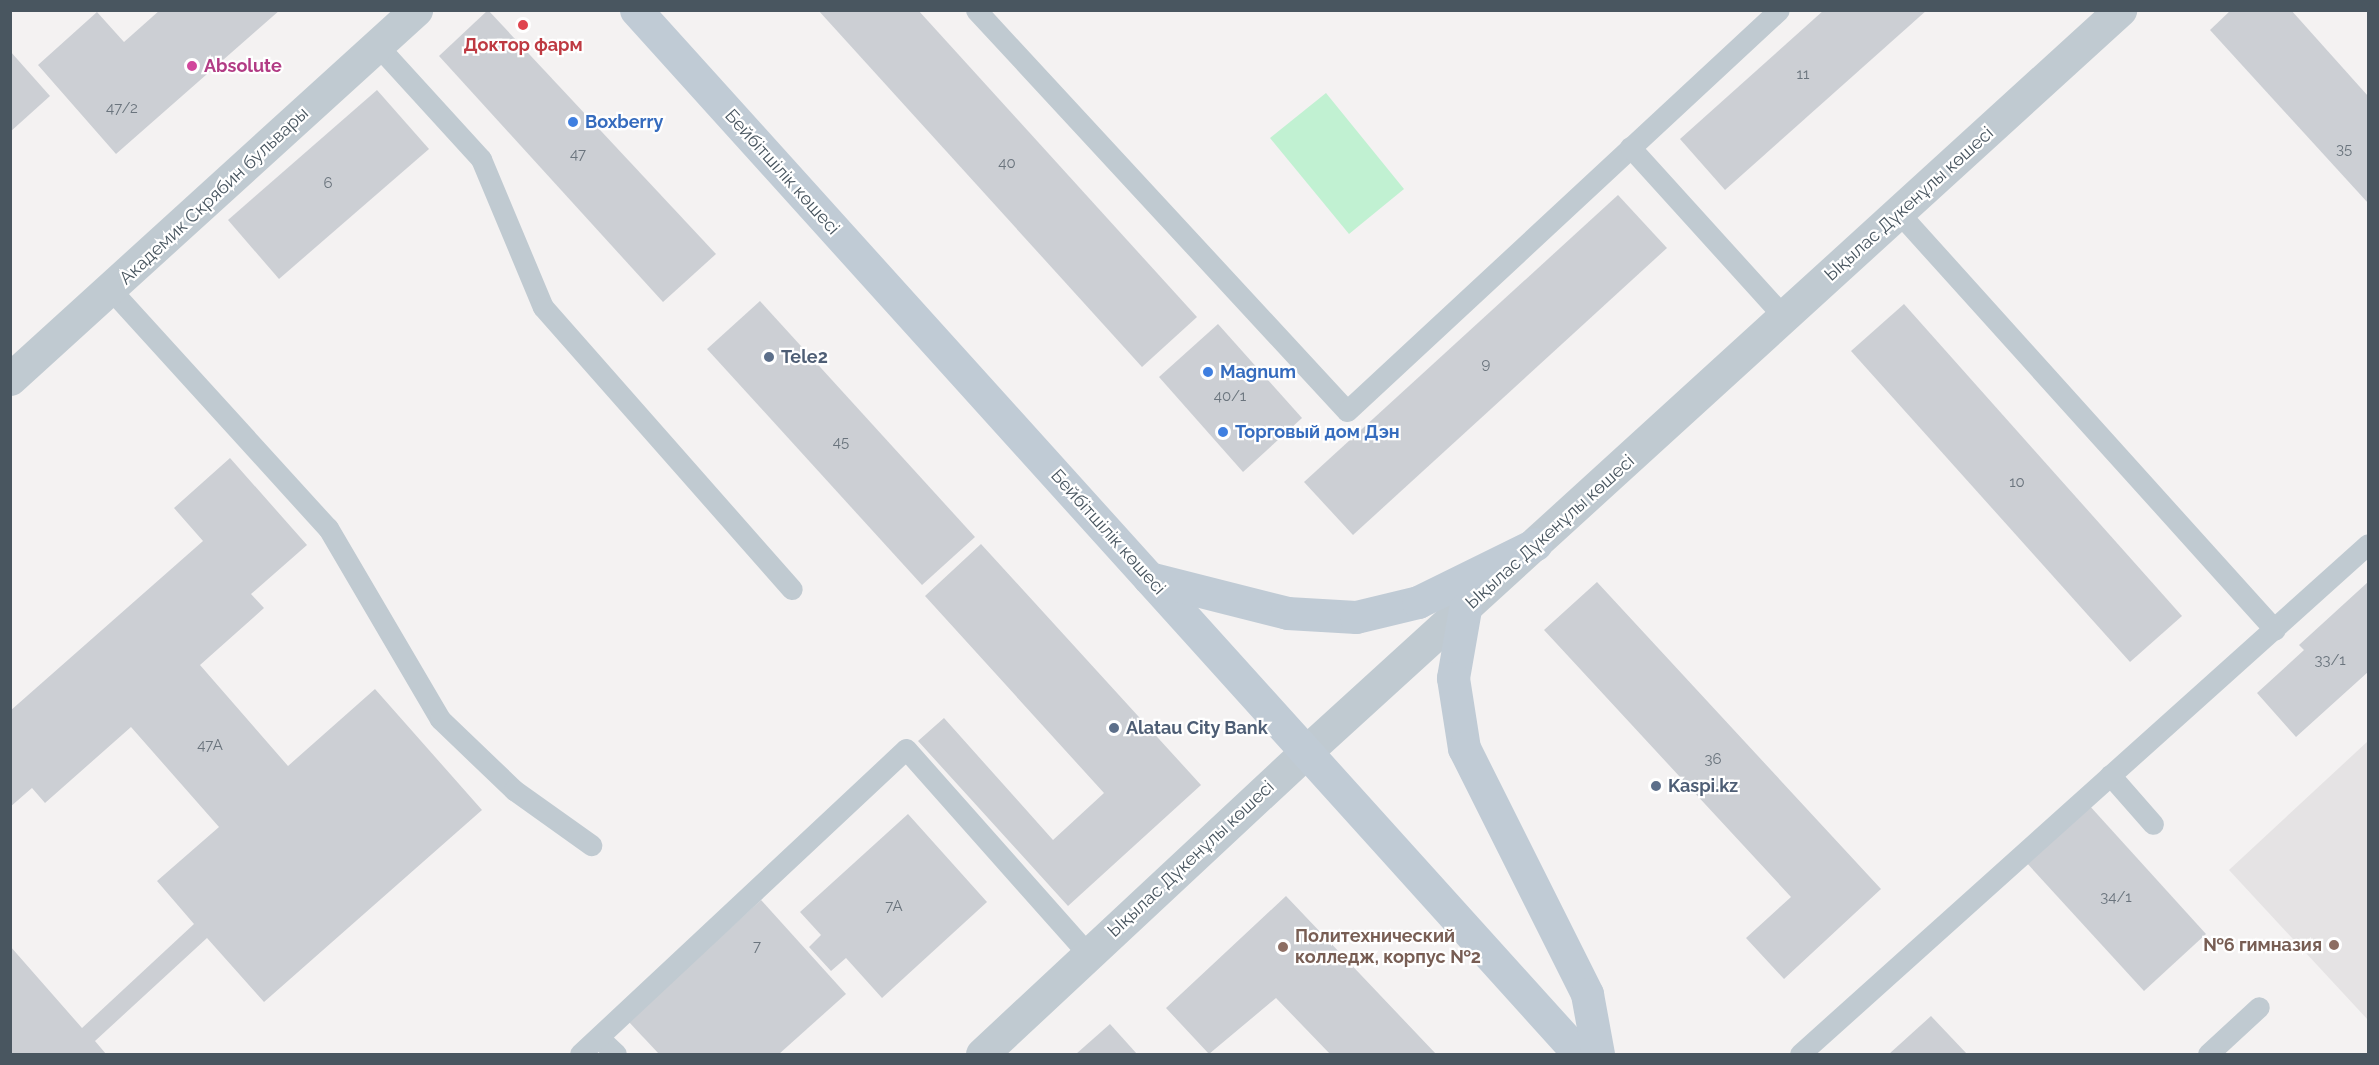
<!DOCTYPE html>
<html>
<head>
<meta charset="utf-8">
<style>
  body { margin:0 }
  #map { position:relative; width:2379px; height:1065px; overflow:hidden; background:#f4f2f2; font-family:Raleway,sans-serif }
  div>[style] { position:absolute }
  .education>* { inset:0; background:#e5e3e4 }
  .green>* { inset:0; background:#c1f1d2 }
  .building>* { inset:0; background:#cccfd4 }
  .service>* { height:21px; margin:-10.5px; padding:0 10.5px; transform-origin:10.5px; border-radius:10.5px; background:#c0cad1 }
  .minor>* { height:33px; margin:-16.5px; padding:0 16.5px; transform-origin:16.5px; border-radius:16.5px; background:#c0cad1 }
  .tertiary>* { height:33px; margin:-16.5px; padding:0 16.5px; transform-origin:16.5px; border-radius:16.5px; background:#c0cad1 }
  .secondary>* { height:33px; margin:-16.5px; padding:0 16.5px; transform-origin:16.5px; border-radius:16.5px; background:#c0cbd5 }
  .dots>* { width:16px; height:16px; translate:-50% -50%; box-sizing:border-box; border:3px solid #fff; border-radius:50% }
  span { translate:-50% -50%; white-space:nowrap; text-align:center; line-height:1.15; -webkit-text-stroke:4.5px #fff; paint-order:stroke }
  .number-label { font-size:15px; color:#6a747d }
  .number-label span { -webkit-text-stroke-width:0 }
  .health-label { font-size:18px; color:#be3a42; font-weight:700 }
  .hotel-label { font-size:18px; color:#b23c85; font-weight:700 }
  .left { translate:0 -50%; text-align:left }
  .shop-label { font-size:18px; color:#366cbe; font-weight:700 }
  .street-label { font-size:18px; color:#495660 }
  .service-label { font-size:18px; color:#4e5e75; font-weight:700 }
  .education-label { font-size:18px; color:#785e54; font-weight:700 }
  .right { translate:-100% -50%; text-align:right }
  .frame { position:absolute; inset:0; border:12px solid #495660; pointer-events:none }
</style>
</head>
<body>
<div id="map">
  <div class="education">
    <i style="clip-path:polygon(2368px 741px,2368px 1020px,2229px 870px)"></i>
  </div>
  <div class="green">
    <i style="clip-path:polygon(1326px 93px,1404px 189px,1349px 234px,1270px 138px)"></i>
  </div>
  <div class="building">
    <i style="clip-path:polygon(160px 10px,280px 10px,116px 154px,38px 65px,97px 12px,124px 42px)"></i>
    <i style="clip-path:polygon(488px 10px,716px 254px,663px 302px,439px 56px)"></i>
    <i style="clip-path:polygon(818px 10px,918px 10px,1197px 317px,1142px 367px)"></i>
    <i style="clip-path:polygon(1824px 10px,1927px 10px,1725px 190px,1680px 139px)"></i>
    <i style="clip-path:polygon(2231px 10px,2291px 10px,2368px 96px,2368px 203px,2210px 30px)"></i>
    <i style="clip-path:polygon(10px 51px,50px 96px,10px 132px)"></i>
    <i style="clip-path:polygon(377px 90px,429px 149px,279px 279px,228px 220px)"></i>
    <i style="clip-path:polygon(1618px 195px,1667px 248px,1353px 535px,1304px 482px)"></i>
    <i style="clip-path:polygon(760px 301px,975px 537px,922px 585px,707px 349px)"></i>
    <i style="clip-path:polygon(1904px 304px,2182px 616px,2130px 662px,1851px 351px)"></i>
    <i style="clip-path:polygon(1218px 324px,1302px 418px,1243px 472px,1159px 377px)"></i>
    <i style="clip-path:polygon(230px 458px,307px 545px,251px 594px,264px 608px,200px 665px,288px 766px,375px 689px,482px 810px,264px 1002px,207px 938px,95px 1041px,106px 1054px,10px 1054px,10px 946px,82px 1028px,194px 924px,157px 881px,219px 827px,131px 727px,45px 803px,32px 788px,10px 807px,10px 711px,203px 541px,174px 508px)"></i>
    <i style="clip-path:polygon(981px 544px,1201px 785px,1068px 906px,918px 741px,944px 718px,1053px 840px,1104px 793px,925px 596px)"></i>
    <i style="clip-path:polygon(1597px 582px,1881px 889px,1784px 979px,1746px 938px,1791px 897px,1544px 630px)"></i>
    <i style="clip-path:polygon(2368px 582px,2368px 672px,2296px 737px,2257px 693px,2304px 650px,2299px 645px)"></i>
    <i style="clip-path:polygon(2088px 804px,2206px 934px,2144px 991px,2025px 861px)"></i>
    <i style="clip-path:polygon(908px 814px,987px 902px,882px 998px,846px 958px,831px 971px,809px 947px,821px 935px,800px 912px)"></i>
    <i style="clip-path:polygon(1286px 896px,1436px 1054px,1330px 1054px,1276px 998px,1209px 1054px,1166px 1008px)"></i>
    <i style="clip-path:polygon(761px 900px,846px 994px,779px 1054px,659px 1054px,628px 1021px)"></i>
    <i style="clip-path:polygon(1931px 1016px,1967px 1054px,1889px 1054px)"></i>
    <i style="clip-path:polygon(1110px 1024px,1137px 1054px,1076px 1054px)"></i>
  </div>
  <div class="service">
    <i style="left:976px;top:10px;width:546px;rotate:47.23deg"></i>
    <i style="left:1347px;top:411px;width:589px;rotate:-42.87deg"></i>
    <i style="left:377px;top:45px;width:154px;rotate:47.6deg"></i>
    <i style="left:481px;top:159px;width:160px;rotate:67.3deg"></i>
    <i style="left:543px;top:307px;width:376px;rotate:48.6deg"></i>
    <i style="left:1630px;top:147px;width:229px;rotate:47.8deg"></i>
    <i style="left:1899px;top:213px;width:561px;rotate:47.96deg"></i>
    <i style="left:112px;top:291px;width:321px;rotate:47.7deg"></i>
    <i style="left:328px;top:528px;width:221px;rotate:59.6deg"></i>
    <i style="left:440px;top:719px;width:103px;rotate:43.8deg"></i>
    <i style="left:514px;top:790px;width:95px;rotate:35.5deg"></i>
    <i style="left:2110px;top:775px;width:65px;rotate:48.7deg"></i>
    <i style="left:599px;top:1038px;width:23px;rotate:43deg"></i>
    <i style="left:580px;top:1054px;width:446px;rotate:-43.1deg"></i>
    <i style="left:906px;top:749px;width:276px;rotate:48.4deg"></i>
    <i style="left:1800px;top:1054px;width:763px;rotate:-41.92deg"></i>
    <i style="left:2208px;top:1054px;width:69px;rotate:-42.7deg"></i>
  </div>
  <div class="minor">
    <i style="left:10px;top:379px;width:549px;rotate:-42.27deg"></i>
    <i style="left:982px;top:1054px;width:446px;rotate:-43deg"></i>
  </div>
  <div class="tertiary">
    <i style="left:1308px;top:750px;width:1099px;rotate:-42.34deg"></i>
  </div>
  <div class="secondary">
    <i style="left:636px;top:10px;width:1407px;rotate:47.91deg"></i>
    <i style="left:1149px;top:578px;width:142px;rotate:14.2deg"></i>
    <i style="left:1287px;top:613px;width:69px;rotate:3.3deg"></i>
    <i style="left:1356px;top:617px;width:64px;rotate:-13.6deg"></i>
    <i style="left:1418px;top:602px;width:131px;rotate:-26.2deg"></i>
    <i style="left:1465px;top:609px;width:70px;rotate:99.9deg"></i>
    <i style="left:1453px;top:678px;width:71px;rotate:81.1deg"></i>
    <i style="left:1464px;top:748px;width:275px;rotate:63.4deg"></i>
    <i style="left:1587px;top:994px;width:61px;rotate:79.6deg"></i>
  </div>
  <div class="dots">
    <i style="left:523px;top:25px;background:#e0444e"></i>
    <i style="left:192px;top:66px;background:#d1479c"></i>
    <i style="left:573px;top:122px;background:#3f7fe0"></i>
    <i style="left:769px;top:357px;background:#5c6f8a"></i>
    <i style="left:1208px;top:372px;background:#3f7fe0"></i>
    <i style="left:1223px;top:432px;background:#3f7fe0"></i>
    <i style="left:1114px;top:728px;background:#5c6f8a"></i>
    <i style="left:1656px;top:786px;background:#5c6f8a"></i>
    <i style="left:2334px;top:945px;background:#8d6e63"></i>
    <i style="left:1283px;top:947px;background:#8d6e63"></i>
  </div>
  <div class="number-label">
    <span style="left:1803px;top:75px">11</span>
    <span style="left:122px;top:109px">47/2</span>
    <span style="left:2344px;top:150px">35</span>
    <span style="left:578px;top:155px">47</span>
    <span style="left:1007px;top:164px">40</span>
    <span style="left:328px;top:184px">6</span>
    <span style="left:1486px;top:365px">9</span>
    <span style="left:1230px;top:397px">40/1</span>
    <span style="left:841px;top:443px">45</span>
    <span style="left:2017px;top:483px">10</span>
    <span style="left:2330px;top:661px">33/1</span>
    <span style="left:210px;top:746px">47А</span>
    <span style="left:1713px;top:760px">36</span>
    <span style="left:2116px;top:898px">34/1</span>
    <span style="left:894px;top:907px">7А</span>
    <span style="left:757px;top:947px">7</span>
  </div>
  <div class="health-label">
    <span style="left:523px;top:45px">Доктор фарм</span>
  </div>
  <div class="hotel-label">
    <span class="left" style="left:204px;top:66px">Absolute</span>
  </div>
  <div class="shop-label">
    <span class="left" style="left:585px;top:122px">Boxberry</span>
    <span class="left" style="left:1220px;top:372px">Magnum</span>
    <span class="left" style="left:1235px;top:432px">Торговый дом Дэн</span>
  </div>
  <div class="street-label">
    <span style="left:782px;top:172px;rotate:48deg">Бейбітшілік көшесі</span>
    <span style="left:214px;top:196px;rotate:-43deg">Академик Скрябин бульвары</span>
    <span style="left:1909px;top:204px;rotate:-42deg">Ықылас Дүкенұлы көшесі</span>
    <span style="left:1108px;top:532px;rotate:48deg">Бейбітшілік көшесі</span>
    <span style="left:1550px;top:532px;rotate:-42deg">Ықылас Дүкенұлы көшесі</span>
    <span style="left:1191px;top:859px;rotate:-43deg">Ықылас Дүкенұлы көшесі</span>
  </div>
  <div class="service-label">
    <span class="left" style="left:781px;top:357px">Tele2</span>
    <span class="left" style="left:1126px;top:728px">Alatau City Bank</span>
    <span class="left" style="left:1668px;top:786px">Kaspi.kz</span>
  </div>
  <div class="education-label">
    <span class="left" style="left:1295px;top:947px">Политехнический<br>колледж, корпус №2</span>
    <span class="right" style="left:2322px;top:945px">№6 гимназия</span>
  </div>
  <div class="frame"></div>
</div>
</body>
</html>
